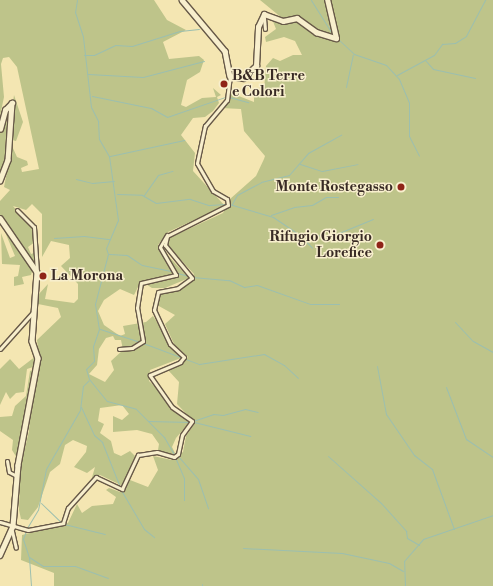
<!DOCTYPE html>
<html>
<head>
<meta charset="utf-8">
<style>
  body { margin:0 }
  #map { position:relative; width:493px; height:586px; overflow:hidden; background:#f4e6b2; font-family:"Libre Bodoni",serif }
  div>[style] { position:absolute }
  .green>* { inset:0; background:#bec48a }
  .stream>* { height:1px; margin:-0.5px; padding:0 0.5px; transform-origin:0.5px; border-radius:0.5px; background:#9cbfaf }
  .roads { filter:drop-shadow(1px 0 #675948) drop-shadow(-1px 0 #675948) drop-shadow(0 1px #675948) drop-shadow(0 -1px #675948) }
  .street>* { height:3px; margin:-1.5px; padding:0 1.5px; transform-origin:1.5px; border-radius:1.5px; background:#f8efcd }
  .secondary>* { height:4.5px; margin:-2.25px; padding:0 2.25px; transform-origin:2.25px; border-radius:2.25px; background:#f8efcd }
  .dots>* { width:11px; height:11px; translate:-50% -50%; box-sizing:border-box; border:2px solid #f8efcd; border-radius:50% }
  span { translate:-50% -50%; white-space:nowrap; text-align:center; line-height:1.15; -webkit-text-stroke:3px #f8efcd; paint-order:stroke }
  .poi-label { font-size:14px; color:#382a24; font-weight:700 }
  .left { translate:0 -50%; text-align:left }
  .right { translate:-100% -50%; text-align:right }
</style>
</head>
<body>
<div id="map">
  <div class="green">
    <i style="clip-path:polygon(evenodd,0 0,154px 0,167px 20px,186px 30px,163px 42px,169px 59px,199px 56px,204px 60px,200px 72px,187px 80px,181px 105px,186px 107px,202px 98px,216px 97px,213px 88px,221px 95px,217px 97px,219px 103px,213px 111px,205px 117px,193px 118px,181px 135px,195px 153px,193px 171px,225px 206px,168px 232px,158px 245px,189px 278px,165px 288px,152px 288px,141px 281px,134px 295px,120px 289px,104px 300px,98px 311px,104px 325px,120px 336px,125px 334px,123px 326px,146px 322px,153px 316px,181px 358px,150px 370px,149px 381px,164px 395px,170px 409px,184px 415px,189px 423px,176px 438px,172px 447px,175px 453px,171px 455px,158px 450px,159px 444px,152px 434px,137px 430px,113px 432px,113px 416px,122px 420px,129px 414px,122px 405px,100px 408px,98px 421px,104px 424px,100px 433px,111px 441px,114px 453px,121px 456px,130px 451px,135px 456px,123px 486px,100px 475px,91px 481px,95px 467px,87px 473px,74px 467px,86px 452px,87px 446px,73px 440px,65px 445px,60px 464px,50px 472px,38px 507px,28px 520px,21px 519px,19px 510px,20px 469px,29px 431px,32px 388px,40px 364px,37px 340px,61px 317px,58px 308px,38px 304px,38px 295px,48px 284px,45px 299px,74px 303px,78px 299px,78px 284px,61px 266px,70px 258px,69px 245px,51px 241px,42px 257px,42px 214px,32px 204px,26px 210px,13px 206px,33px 229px,35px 242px,28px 247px,31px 254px,37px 252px,37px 268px,0 216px,0 201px,10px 190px,4px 187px,12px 146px,17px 157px,27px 161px,28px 165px,21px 168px,22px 172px,39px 169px,17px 67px,9px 57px,3px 58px,1px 64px,4px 97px,0 116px,0 0,113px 336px,115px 340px,121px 340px,123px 350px,111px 361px,114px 370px,105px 382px,89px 374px,97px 365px,99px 349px,106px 338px,113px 336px)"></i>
    <i style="clip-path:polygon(260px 0,325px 0,335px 33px,333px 37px,321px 33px,295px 16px,282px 18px)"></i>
    <i style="clip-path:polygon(329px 0,493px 0,493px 586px,54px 586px,54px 573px,21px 560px,22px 535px,68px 523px,77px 504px,82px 513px,92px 506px,113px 504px,116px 497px,106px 490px,109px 488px,120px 492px,125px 490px,130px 480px,148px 487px,158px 470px,153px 456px,172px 460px,183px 452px,186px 436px,195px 423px,177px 404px,179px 382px,168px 370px,188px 357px,174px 344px,165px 324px,175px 315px,157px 305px,161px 294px,189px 284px,194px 274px,167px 245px,167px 239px,223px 213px,230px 199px,256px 176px,264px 159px,265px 156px,244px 131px,241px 109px,221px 108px,231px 93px,254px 102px,254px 93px,264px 89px,266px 66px,273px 58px,280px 61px,293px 55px,302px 55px,295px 41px,284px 37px,266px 42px,265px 37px,276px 29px,272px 19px,266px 18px,295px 20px,314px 34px,336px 40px,339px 34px)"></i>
    <i style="clip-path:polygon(14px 95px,23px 122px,16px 141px,8px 139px)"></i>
    <i style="clip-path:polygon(4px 121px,10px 124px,5px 144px,6px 161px,0 179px,0 133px)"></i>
    <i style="clip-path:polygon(0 220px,33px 268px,31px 275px,22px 277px,24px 284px,14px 286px,14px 277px,18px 276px,20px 265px,2px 264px,1px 233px,10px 258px,15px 256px)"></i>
    <i style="clip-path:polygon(36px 356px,36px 366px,27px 369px,24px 392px,16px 393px,10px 399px,6px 392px,0 405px,0 369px,10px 359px,19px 369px)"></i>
    <i style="clip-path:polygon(37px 368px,17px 458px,12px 450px,13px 440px,0 431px,0 417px,12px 416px,15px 406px,26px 396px,30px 371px)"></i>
  </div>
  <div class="stream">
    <i style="left:77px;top:0;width:12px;rotate:99deg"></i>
    <i style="left:75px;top:12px;width:26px;rotate:72deg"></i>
    <i style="left:83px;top:37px;width:70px;rotate:83.5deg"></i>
    <i style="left:91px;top:107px;width:16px;rotate:63deg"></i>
    <i style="left:98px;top:121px;width:18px;rotate:87deg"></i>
    <i style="left:99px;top:139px;width:20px;rotate:60deg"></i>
    <i style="left:109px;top:156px;width:65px;rotate:82deg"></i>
    <i style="left:118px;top:220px;width:30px;rotate:113deg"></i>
    <i style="left:106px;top:248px;width:6px;rotate:72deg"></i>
    <i style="left:108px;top:254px;width:52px;rotate:104.6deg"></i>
    <i style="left:95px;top:304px;width:25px;rotate:81deg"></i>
    <i style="left:99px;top:329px;width:18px;rotate:109deg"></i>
    <i style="left:93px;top:346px;width:15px;rotate:86deg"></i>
    <i style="left:94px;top:361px;width:11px;rotate:135deg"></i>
    <i style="left:86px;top:369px;width:10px;rotate:73deg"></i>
    <i style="left:89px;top:379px;width:28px;rotate:51deg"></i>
    <i style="left:107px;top:401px;width:30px;rotate:15deg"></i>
    <i style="left:136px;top:409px;width:40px;rotate:45deg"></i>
    <i style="left:164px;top:437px;width:20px;rotate:60deg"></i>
    <i style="left:311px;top:0;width:41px;rotate:57.8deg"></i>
    <i style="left:338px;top:39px;width:22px;rotate:43deg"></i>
    <i style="left:354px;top:54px;width:34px;rotate:19deg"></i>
    <i style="left:386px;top:65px;width:19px;rotate:47deg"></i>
    <i style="left:399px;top:79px;width:25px;rotate:67deg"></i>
    <i style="left:409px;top:102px;width:34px;rotate:90deg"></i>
    <i style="left:409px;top:136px;width:22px;rotate:63deg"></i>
    <i style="left:84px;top:55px;width:10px"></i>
    <i style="left:94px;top:55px;width:23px;rotate:-25deg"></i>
    <i style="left:115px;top:45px;width:17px;rotate:3deg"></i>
    <i style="left:132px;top:46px;width:50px;rotate:-17.4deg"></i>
    <i style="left:180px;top:31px;width:19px;rotate:-6deg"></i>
    <i style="left:425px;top:60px;width:12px;rotate:48deg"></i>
    <i style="left:433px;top:69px;width:43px;rotate:12.1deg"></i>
    <i style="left:88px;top:74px;width:55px;rotate:3.1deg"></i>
    <i style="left:143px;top:77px;width:63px;rotate:-14.7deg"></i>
    <i style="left:397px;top:75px;width:42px;rotate:-28.4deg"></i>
    <i style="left:434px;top:55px;width:14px;rotate:-54deg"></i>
    <i style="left:442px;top:44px;width:13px;rotate:-4deg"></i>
    <i style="left:455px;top:43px;width:13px;rotate:-32deg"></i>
    <i style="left:466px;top:36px;width:41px;rotate:-62.2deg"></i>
    <i style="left:346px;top:87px;width:33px;rotate:-78deg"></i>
    <i style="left:92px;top:96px;width:60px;rotate:11.5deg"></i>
    <i style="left:151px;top:108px;width:18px;rotate:29deg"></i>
    <i style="left:167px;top:117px;width:61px;rotate:-19deg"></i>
    <i style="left:229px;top:97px;width:20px;rotate:15deg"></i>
    <i style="left:110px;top:156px;width:76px;rotate:-12.2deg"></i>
    <i style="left:300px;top:164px;width:23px;rotate:18deg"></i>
    <i style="left:322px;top:171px;width:36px;rotate:-11deg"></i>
    <i style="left:76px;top:179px;width:16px;rotate:14deg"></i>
    <i style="left:92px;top:183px;width:22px;rotate:-5deg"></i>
    <i style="left:117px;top:194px;width:25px;rotate:2deg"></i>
    <i style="left:142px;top:195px;width:16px;rotate:30deg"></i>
    <i style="left:156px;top:203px;width:34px;rotate:-7deg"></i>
    <i style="left:190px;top:199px;width:20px;rotate:18deg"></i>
    <i style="left:209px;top:205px;width:17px;rotate:-3deg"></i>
    <i style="left:144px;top:195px;width:24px;rotate:-55deg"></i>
    <i style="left:158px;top:175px;width:15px;rotate:-16deg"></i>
    <i style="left:229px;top:204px;width:46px;rotate:16.5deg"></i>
    <i style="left:273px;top:217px;width:34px;rotate:34deg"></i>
    <i style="left:301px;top:236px;width:16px;rotate:47deg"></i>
    <i style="left:232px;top:204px;width:10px;rotate:-61deg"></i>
    <i style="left:237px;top:195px;width:27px;rotate:-28deg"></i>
    <i style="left:261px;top:182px;width:29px;rotate:-14deg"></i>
    <i style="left:289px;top:175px;width:29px;rotate:-49deg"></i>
    <i style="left:308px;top:153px;width:38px;rotate:-29deg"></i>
    <i style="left:271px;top:215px;width:24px;rotate:-19deg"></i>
    <i style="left:294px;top:207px;width:18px;rotate:-6deg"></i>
    <i style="left:312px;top:205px;width:16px;rotate:-30deg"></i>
    <i style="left:326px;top:197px;width:12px"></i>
    <i style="left:301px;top:236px;width:33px;rotate:-2deg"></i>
    <i style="left:334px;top:235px;width:42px;rotate:-22.3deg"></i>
    <i style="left:54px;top:238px;width:30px;rotate:-4deg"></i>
    <i style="left:84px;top:236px;width:26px;rotate:7deg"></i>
    <i style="left:109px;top:254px;width:18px;rotate:3deg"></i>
    <i style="left:127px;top:255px;width:18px;rotate:34deg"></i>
    <i style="left:142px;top:265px;width:33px;rotate:12deg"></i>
    <i style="left:177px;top:273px;width:12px;rotate:14deg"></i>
    <i style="left:192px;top:277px;width:37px;rotate:5deg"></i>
    <i style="left:229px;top:280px;width:17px;rotate:25deg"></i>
    <i style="left:244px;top:287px;width:13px;rotate:-9deg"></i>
    <i style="left:257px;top:285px;width:56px;rotate:19.7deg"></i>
    <i style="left:310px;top:304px;width:29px"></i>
    <i style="left:455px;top:322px;width:26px;rotate:47deg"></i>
    <i style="left:473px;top:341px;width:23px;rotate:29deg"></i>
    <i style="left:100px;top:329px;width:42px;rotate:18deg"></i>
    <i style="left:143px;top:343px;width:60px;rotate:20.6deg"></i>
    <i style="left:199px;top:364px;width:66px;rotate:-8.7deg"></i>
    <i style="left:264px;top:354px;width:23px;rotate:29deg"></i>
    <i style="left:284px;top:365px;width:19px;rotate:43deg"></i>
    <i style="left:377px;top:366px;width:49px;rotate:79.4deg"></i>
    <i style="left:386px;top:414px;width:50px;rotate:55.7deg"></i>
    <i style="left:414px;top:455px;width:23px;rotate:38deg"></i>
    <i style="left:432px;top:469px;width:64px;rotate:69.9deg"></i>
    <i style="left:446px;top:387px;width:56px;rotate:69deg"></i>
    <i style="left:466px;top:439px;width:32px;rotate:34deg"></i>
    <i style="left:81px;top:407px;width:31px;rotate:65deg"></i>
    <i style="left:94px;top:435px;width:11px;rotate:41deg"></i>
    <i style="left:102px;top:442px;width:48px;rotate:68.2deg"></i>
    <i style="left:148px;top:421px;width:42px;rotate:1.4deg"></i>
    <i style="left:193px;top:421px;width:21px;rotate:-19deg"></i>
    <i style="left:213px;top:414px;width:10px;rotate:6deg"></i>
    <i style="left:223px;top:415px;width:23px;rotate:-15deg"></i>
    <i style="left:245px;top:409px;width:13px;rotate:13deg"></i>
    <i style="left:194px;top:422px;width:58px;rotate:14deg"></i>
    <i style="left:178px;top:456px;width:30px;rotate:49deg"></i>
    <i style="left:198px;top:479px;width:31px;rotate:71deg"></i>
    <i style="left:328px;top:456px;width:71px;rotate:41.6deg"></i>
    <i style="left:381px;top:503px;width:38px;rotate:48deg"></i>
    <i style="left:406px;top:531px;width:7px;rotate:82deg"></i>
    <i style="left:407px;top:538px;width:14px;rotate:30deg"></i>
    <i style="left:175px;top:457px;width:23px;rotate:67deg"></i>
    <i style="left:184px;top:478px;width:22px;rotate:90deg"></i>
    <i style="left:121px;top:490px;width:45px;rotate:59.5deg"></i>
    <i style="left:144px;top:529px;width:13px;rotate:39deg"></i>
    <i style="left:41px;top:503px;width:28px;rotate:44deg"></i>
    <i style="left:64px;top:524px;width:42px;rotate:13.7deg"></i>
    <i style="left:27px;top:528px;width:21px;rotate:-59deg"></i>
    <i style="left:38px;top:510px;width:42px;rotate:-79deg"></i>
    <i style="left:46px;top:469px;width:68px;rotate:-60deg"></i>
    <i style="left:80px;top:410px;width:24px;rotate:-83deg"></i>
    <i style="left:83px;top:386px;width:8px;rotate:-45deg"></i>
    <i style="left:26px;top:531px;width:9px;rotate:111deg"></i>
    <i style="left:23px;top:539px;width:19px;rotate:72deg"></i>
    <i style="left:29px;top:557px;width:29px;rotate:86deg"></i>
    <i style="left:243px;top:548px;width:99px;rotate:2.9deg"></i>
    <i style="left:342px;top:553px;width:48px;rotate:12deg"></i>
    <i style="left:389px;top:563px;width:16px;rotate:30deg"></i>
    <i style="left:29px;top:557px;width:17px;rotate:33deg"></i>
    <i style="left:43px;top:566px;width:32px"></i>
    <i style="left:75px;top:566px;width:35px;rotate:20deg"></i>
    <i style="left:202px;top:584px;width:2px;rotate:90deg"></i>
    <i style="left:405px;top:586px;width:25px;rotate:-92deg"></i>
    <i style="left:404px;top:561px;width:29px;rotate:-49deg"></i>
    <i style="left:423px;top:539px;width:74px;rotate:-18.9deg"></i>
  </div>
  <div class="roads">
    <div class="street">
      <i style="left:264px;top:18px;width:11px;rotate:85deg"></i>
      <i style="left:17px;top:210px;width:24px;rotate:45deg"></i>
      <i style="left:34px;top:227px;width:45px;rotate:86.2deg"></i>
      <i style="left:0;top:349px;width:51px;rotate:-48.2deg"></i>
      <i style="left:119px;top:349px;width:13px;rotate:-4deg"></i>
      <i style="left:132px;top:348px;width:13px;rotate:-32deg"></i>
      <i style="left:143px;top:341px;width:34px;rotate:-100deg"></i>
      <i style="left:137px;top:308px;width:25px;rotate:-81deg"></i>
      <i style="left:141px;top:283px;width:36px;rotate:-13deg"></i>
      <i style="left:176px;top:275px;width:32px;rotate:-120deg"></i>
      <i style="left:160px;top:247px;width:14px;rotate:-60deg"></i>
      <i style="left:7px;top:461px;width:11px;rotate:80deg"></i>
      <i style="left:9px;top:472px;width:9px;rotate:27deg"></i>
      <i style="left:0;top:522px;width:29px;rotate:16deg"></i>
      <i style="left:28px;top:530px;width:36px;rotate:-11deg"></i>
      <i style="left:63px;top:523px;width:16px;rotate:-72deg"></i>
      <i style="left:68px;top:508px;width:42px;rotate:-47.9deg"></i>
      <i style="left:96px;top:477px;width:29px;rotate:25deg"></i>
      <i style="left:122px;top:489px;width:38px;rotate:-65deg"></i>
      <i style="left:138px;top:455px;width:19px;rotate:-9deg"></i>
      <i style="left:157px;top:452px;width:18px;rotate:16deg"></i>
      <i style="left:174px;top:457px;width:5px;rotate:-37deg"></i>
      <i style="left:178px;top:454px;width:19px;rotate:-78deg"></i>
      <i style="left:182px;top:435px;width:17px;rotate:-54deg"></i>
      <i style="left:192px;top:421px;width:24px;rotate:-145deg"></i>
      <i style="left:172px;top:407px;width:39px;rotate:-125deg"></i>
      <i style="left:150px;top:375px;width:33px;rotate:-23deg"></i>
      <i style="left:180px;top:362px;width:6px;rotate:-51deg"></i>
      <i style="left:184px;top:357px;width:19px;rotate:-137deg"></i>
      <i style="left:170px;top:344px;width:38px;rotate:-115deg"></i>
      <i style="left:154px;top:310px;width:18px;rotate:-77deg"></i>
      <i style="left:158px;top:292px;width:20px;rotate:-11deg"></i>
      <i style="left:178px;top:288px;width:17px;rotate:-36deg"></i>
      <i style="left:192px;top:278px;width:43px;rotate:-129.3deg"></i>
      <i style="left:165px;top:245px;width:9px;rotate:-77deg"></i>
      <i style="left:167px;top:236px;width:68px;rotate:-26.9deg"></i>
      <i style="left:228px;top:205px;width:6px;rotate:-99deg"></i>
      <i style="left:227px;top:199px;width:16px;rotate:-150deg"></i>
      <i style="left:213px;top:191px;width:32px;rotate:-120deg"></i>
      <i style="left:197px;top:163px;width:38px;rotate:-78deg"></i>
      <i style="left:205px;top:126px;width:34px;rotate:-50deg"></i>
      <i style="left:227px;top:100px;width:24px;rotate:-83deg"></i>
      <i style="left:12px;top:531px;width:17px;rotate:77deg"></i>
    </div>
    <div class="secondary">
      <i style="left:182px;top:0;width:67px;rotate:49.9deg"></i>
      <i style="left:225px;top:51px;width:25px;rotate:79deg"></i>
      <i style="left:230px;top:76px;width:13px;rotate:9deg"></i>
      <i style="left:243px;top:78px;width:18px;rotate:-43deg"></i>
      <i style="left:256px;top:66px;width:39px;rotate:-87deg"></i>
      <i style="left:258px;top:27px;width:14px;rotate:-65deg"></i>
      <i style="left:264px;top:14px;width:20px;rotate:20deg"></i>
      <i style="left:283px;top:21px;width:14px;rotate:-12deg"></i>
      <i style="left:297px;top:18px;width:24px;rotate:36deg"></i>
      <i style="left:316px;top:32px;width:21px;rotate:17deg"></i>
      <i style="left:336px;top:38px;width:39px;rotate:-103deg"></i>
      <i style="left:0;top:129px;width:20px;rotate:-75deg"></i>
      <i style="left:5px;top:110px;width:10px;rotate:-45deg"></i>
      <i style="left:12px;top:103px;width:57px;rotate:94deg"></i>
      <i style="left:8px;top:160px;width:22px;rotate:111deg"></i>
      <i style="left:0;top:218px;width:65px;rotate:55.6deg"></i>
      <i style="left:37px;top:272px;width:69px;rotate:94.1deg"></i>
      <i style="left:32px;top:341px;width:18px;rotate:71deg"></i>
      <i style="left:38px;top:358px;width:109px;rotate:100.6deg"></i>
      <i style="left:18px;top:465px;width:61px;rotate:94.7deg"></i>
      <i style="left:13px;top:526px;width:32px;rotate:114deg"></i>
    </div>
  </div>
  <div class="dots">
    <i style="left:224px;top:84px;background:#8f2418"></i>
    <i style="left:401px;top:187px;background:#8f2418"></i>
    <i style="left:380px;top:245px;background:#8f2418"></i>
    <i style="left:43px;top:276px;background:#8f2418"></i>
  </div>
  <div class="poi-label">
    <span class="left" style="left:232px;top:84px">B&amp;B Terre<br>e Colori</span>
    <span class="right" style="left:393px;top:187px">Monte Rostegasso</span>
    <span class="right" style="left:372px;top:245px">Rifugio Giorgio<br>Lorefice</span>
    <span class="left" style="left:51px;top:276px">La Morona</span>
  </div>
</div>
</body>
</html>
